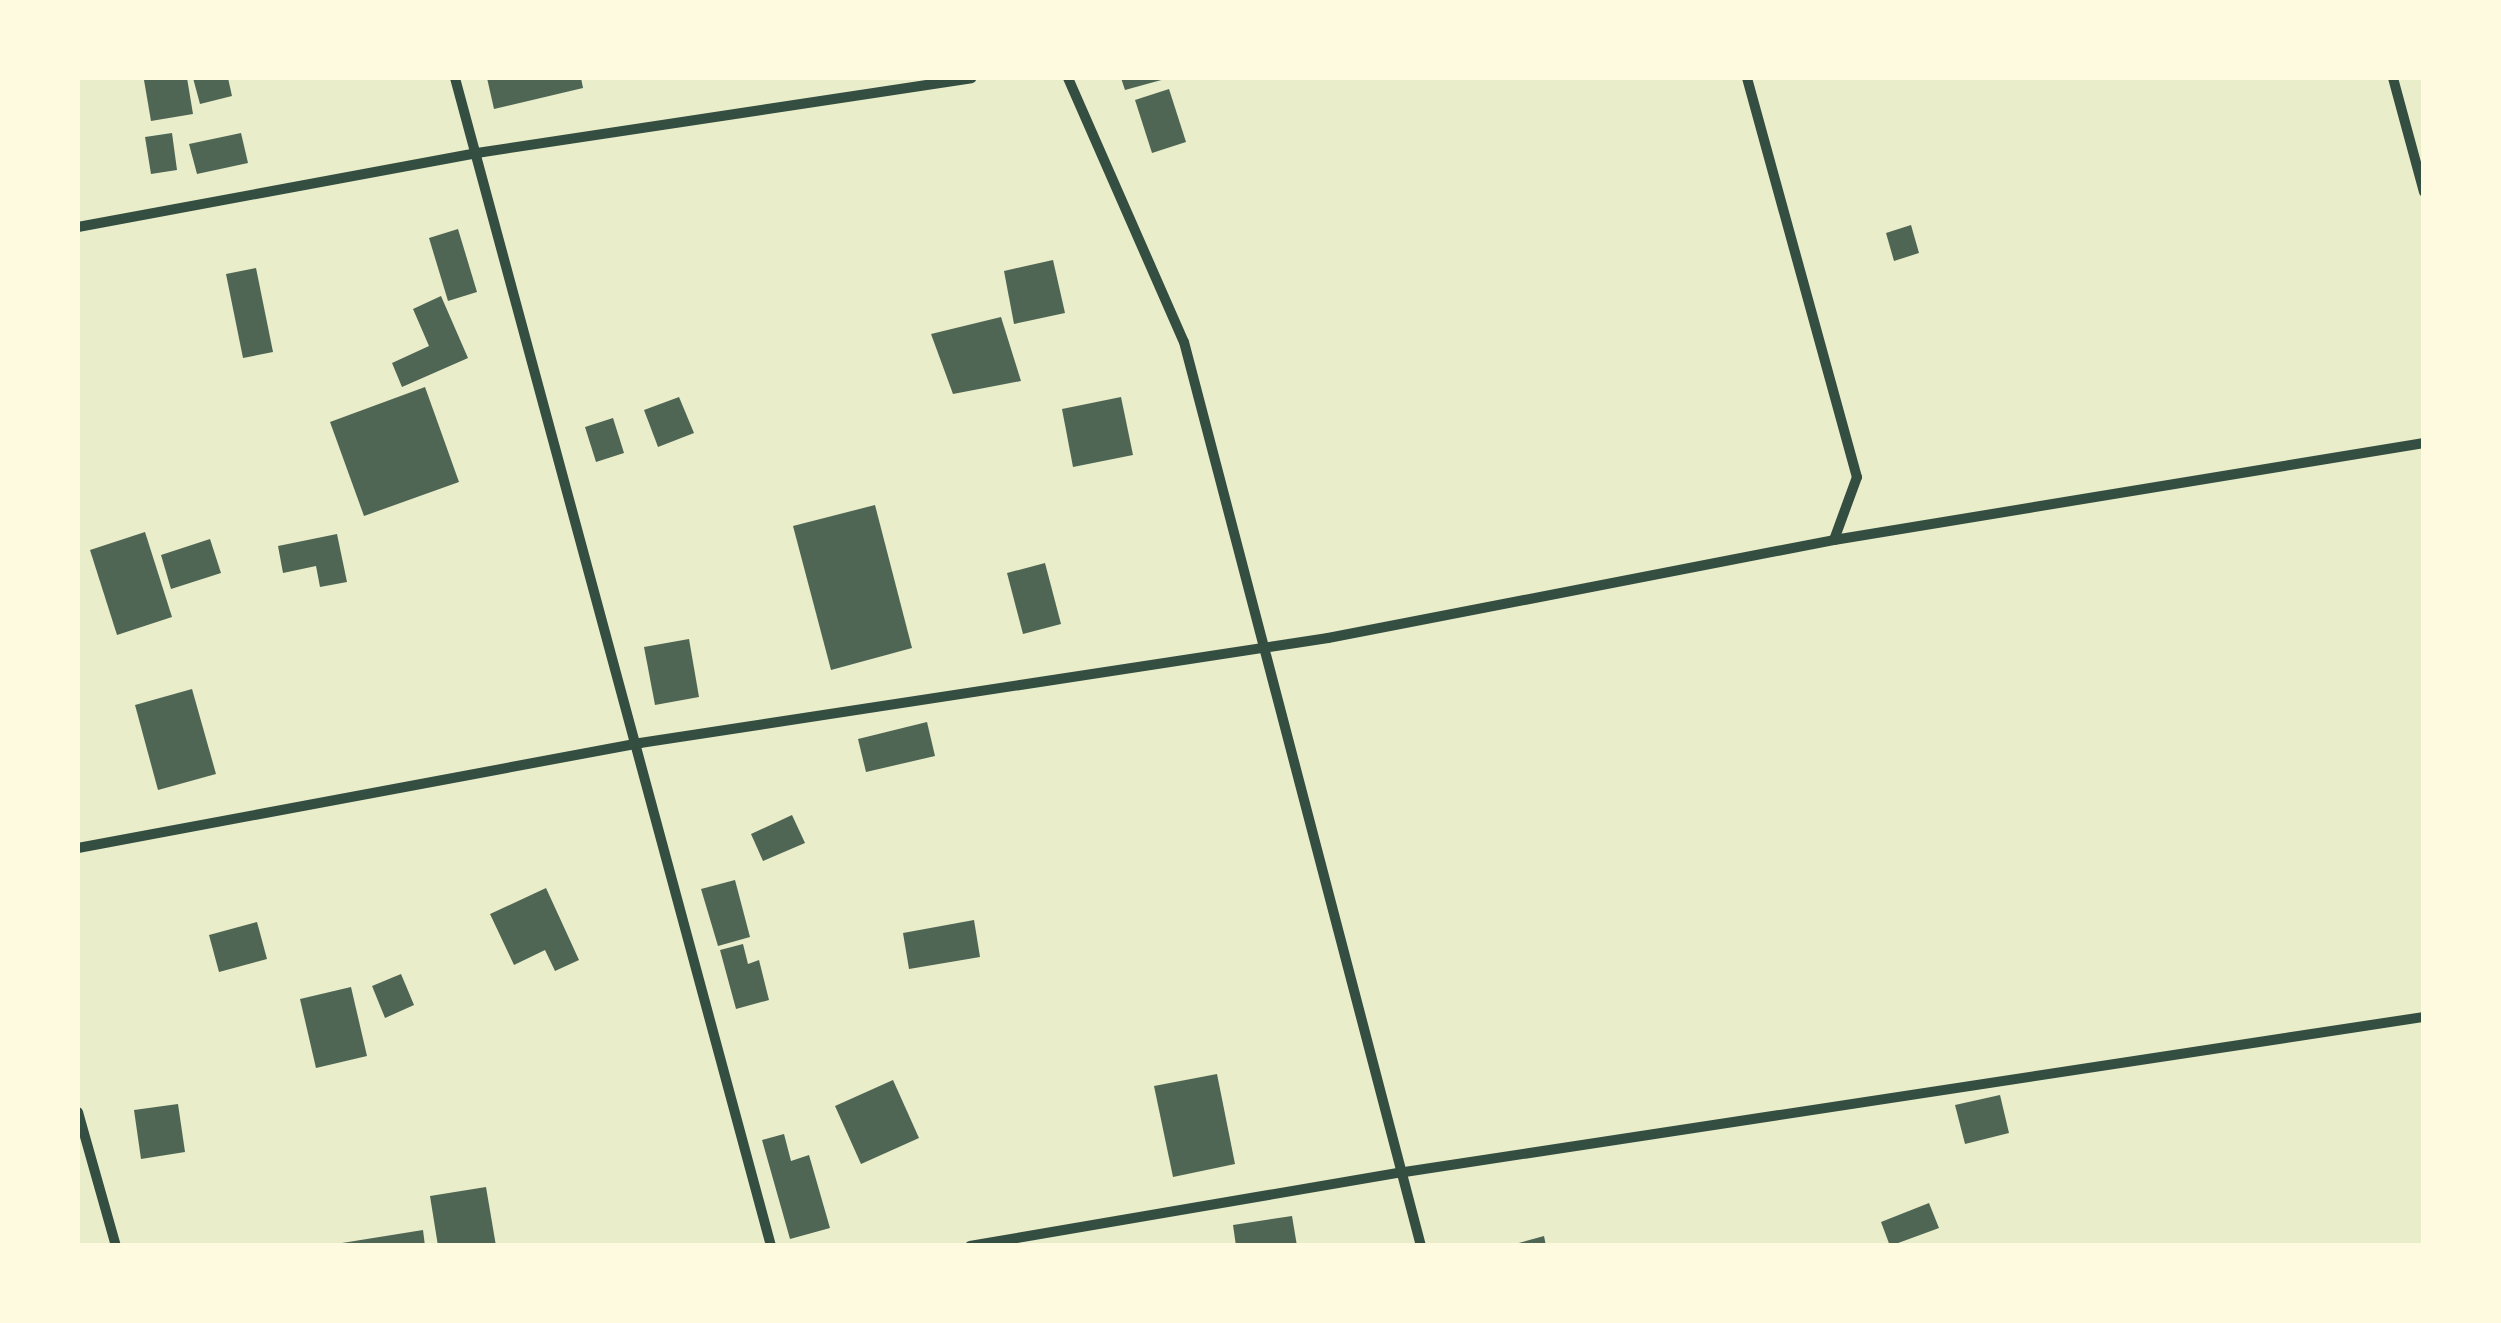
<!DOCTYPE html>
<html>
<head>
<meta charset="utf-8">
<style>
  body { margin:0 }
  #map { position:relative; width:2501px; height:1323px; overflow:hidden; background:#e9edc9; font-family:Raleway,sans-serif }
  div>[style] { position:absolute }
  .building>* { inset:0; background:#4f6655 }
  .minor>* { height:10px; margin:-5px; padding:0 5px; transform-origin:5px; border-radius:5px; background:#344e41 }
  span { translate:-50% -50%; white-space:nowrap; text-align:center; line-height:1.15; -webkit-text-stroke:8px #fefae0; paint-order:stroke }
  .frame { position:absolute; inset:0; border:80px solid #fefae0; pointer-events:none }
</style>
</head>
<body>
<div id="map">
  <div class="building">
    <i style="clip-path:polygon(187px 78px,193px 114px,151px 121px,144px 80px)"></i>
    <i style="clip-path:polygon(193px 78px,228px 78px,232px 96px,200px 104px)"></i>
    <i style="clip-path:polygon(487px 78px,581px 78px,583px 88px,494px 109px)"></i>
    <i style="clip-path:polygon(1121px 78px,1165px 78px,1165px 79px,1125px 90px)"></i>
    <i style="clip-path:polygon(1169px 89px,1186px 142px,1152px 153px,1135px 100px)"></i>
    <i style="clip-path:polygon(172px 133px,177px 170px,151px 174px,145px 137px)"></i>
    <i style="clip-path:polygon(241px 133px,248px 163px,197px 174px,189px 144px)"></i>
    <i style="clip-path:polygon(1911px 225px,1919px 253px,1894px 261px,1886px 233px)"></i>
    <i style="clip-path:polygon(458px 229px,477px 292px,448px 301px,429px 238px)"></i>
    <i style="clip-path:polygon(1053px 260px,1065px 313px,1014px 324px,1004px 271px)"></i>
    <i style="clip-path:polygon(256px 268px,273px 352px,243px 358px,226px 274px)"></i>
    <i style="clip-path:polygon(441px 296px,468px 358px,402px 387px,392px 363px,429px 346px,413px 309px)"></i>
    <i style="clip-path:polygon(1001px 317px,1021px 381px,953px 394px,931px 334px)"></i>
    <i style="clip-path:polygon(425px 387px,459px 482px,364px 516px,330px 422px)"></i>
    <i style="clip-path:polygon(679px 397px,694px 433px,658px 447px,644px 410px)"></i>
    <i style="clip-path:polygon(1121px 397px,1133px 455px,1073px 467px,1062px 409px)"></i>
    <i style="clip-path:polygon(613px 418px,624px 453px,596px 462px,585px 427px)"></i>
    <i style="clip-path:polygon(875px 505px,912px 648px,831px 670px,793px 526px)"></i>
    <i style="clip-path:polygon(145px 532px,172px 617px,117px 635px,90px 550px)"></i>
    <i style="clip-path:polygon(337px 534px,347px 582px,320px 587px,316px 566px,283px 573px,278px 546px)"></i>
    <i style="clip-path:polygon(210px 539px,221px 573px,171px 589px,161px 555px)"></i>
    <i style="clip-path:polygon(1045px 563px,1061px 624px,1023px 634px,1007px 573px)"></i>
    <i style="clip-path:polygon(689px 639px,699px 697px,655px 705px,644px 647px)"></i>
    <i style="clip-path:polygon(192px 689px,216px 774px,158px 790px,135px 705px)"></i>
    <i style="clip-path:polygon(927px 722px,935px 756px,866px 772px,858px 739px)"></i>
    <i style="clip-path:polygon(792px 815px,805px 843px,763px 861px,751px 834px)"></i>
    <i style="clip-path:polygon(735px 880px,750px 937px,718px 946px,701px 889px)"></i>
    <i style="clip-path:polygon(546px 888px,579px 960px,555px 971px,545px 950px,514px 965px,490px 914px)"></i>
    <i style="clip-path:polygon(974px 920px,980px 957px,909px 969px,903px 933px)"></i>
    <i style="clip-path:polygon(257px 922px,267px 959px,219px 972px,209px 935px)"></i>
    <i style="clip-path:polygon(743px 944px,748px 964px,759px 960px,769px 1000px,736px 1009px,720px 950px)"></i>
    <i style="clip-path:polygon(401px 974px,414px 1005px,385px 1018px,372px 986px)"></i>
    <i style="clip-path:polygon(351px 987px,367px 1056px,316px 1068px,300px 999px)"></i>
    <i style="clip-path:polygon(1217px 1074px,1235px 1164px,1173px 1177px,1154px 1086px)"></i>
    <i style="clip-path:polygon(893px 1080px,919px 1138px,861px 1164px,835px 1106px)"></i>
    <i style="clip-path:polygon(2000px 1095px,2009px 1133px,1965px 1144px,1955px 1105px)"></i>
    <i style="clip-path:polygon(178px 1104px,185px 1152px,141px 1159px,134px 1110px)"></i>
    <i style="clip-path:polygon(784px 1134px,791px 1161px,809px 1155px,830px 1228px,790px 1239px,762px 1140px)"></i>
    <i style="clip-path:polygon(486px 1187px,496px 1246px,438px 1246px,430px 1196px)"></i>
    <i style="clip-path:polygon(1929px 1203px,1939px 1228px,1890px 1246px,1881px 1222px)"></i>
    <i style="clip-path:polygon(1292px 1216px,1297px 1246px,1236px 1246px,1233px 1225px)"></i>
    <i style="clip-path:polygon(423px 1230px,425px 1246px,343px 1246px,342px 1243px)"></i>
    <i style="clip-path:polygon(1544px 1236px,1546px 1246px,1515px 1246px,1515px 1244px)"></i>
  </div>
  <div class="minor">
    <i style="left:455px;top:78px;width:1210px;rotate:74.86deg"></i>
    <i style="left:1068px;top:78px;width:288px;rotate:66.3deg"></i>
    <i style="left:1184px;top:342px;width:935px;rotate:75.31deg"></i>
    <i style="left:1747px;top:78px;width:414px;rotate:74.6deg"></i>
    <i style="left:1857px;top:477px;width:67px;rotate:110.1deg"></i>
    <i style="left:2393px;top:78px;width:118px;rotate:74.8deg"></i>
    <i style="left:78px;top:227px;width:406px;rotate:-10.5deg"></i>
    <i style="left:477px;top:153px;width:500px;rotate:-8.6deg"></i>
    <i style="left:78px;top:848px;width:572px;rotate:-10.58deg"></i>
    <i style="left:640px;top:743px;width:696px;rotate:-8.68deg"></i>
    <i style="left:1328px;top:638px;width:515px;rotate:-10.96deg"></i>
    <i style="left:1834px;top:540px;width:598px;rotate:-9.34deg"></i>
    <i style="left:78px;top:1112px;width:139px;rotate:74.2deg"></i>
    <i style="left:970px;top:1246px;width:434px;rotate:-9.7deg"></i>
    <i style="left:1398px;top:1173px;width:1038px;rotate:-8.65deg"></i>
  </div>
  <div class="frame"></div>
</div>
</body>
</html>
